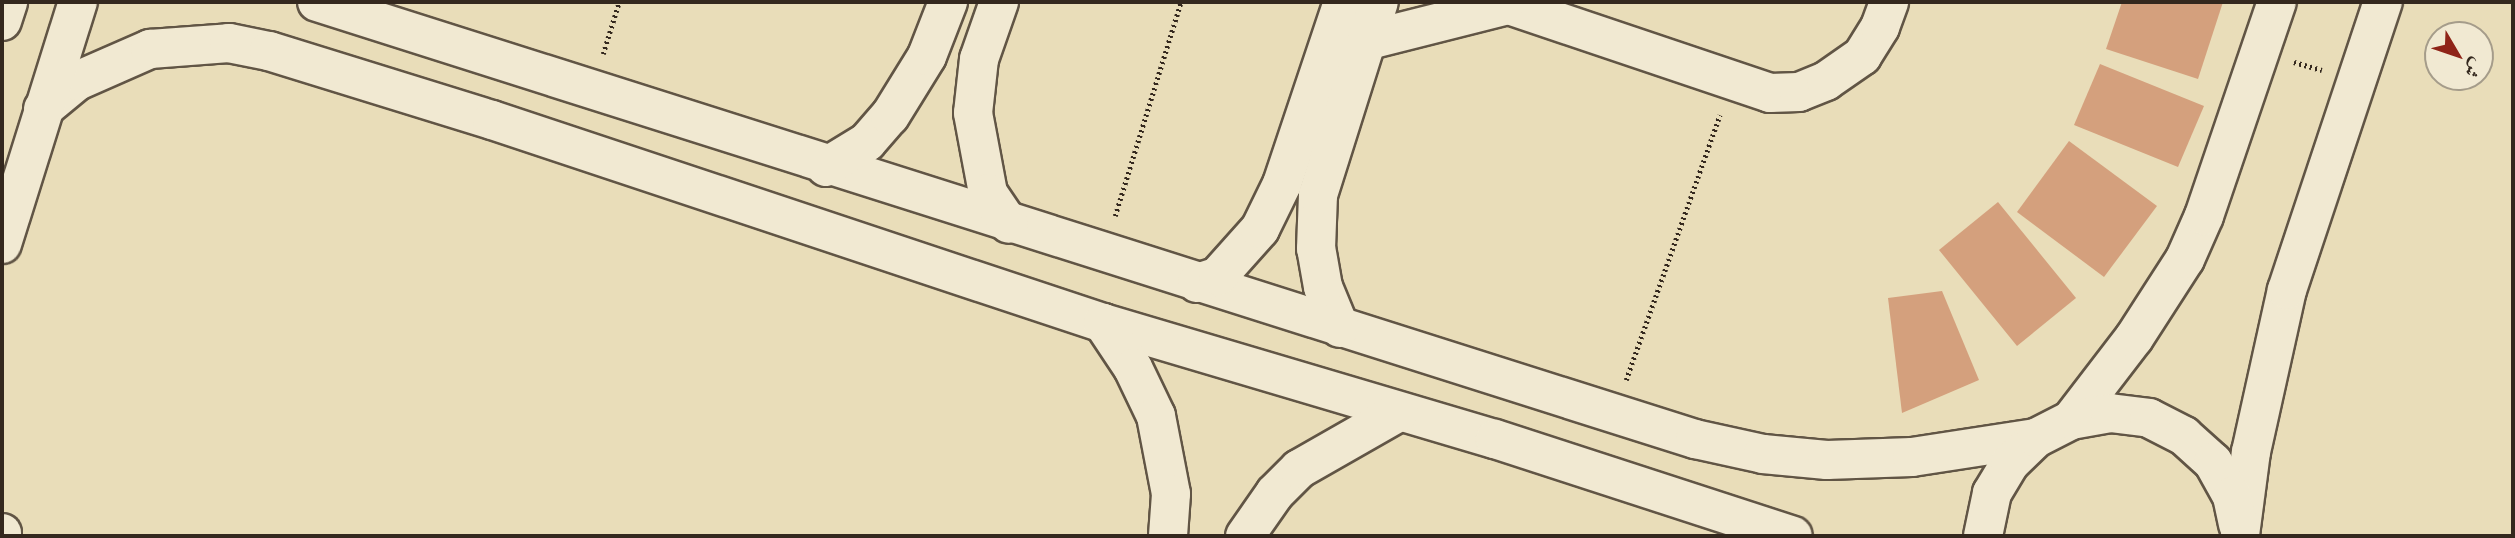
<!DOCTYPE html>
<html>
<head>
<meta charset="utf-8">
<style>
  body { margin:0 }
  #map { position:relative; width:2515px; height:538px; overflow:hidden; background:#e9ddb9; font-family:Alegreya,Amiri,serif }
  div>[style] { position:absolute }
  .building>* { inset:0; background:#d4a07d }
  .path>* { height:4.5px; margin-top:-2.25px; transform-origin:0; background:repeating-linear-gradient(90deg,#34281e 0 2px,transparent 0 5.5px) }
  .roads { filter:drop-shadow(2px 0 #615545) drop-shadow(-2px 0 #615545) drop-shadow(0 2px #615545) drop-shadow(0 -2px #615545) }
  .street>* { height:38px; margin:-19px; padding:0 19px; transform-origin:19px; border-radius:19px; background:#f1e9d2 }
  .secondary>* { height:38px; margin:-19px; padding:0 19px; transform-origin:19px; border-radius:19px; background:#f1e9d2 }
  span { translate:-50% -50%; white-space:nowrap; text-align:center; line-height:1.15; -webkit-text-stroke:5px #f1e9d2; paint-order:stroke }
  .frame { position:absolute; inset:0; border:4px solid #34281e; pointer-events:none }
  .north { position:absolute; left:2424px; top:21px; width:70px; height:70px; box-sizing:border-box; background:#f1e9d2; border:2px solid #a59c8a; border-radius:50%; rotate:129deg; font-size:19px; font-weight:700; line-height:28px; text-align:center; color:#34281e }
  .north::after { content:''; display:block; margin:auto; width:24px; height:32px; background:#8f2418; clip-path:polygon(50% 0,100% 100%,50% 72%,0 100%) }
</style>
</head>
<body>
<div id="map">
  <div class="building">
    <i style="clip-path:polygon(2122px 2px,2223px 2px,2198px 79px,2106px 49px)"></i>
    <i style="clip-path:polygon(2100px 64px,2204px 106px,2178px 167px,2074px 125px)"></i>
    <i style="clip-path:polygon(2069px 141px,2157px 206px,2104px 277px,2017px 212px)"></i>
    <i style="clip-path:polygon(1998px 202px,2076px 298px,2017px 346px,1939px 250px)"></i>
    <i style="clip-path:polygon(1942px 291px,1979px 380px,1902px 413px,1888px 298px)"></i>
  </div>
  <div class="path">
    <i style="left:603px;top:54px;width:54px;rotate:-72.9deg"></i>
    <i style="left:2294px;top:62px;width:29px;rotate:16deg"></i>
    <i style="left:1115px;top:216px;width:224px;rotate:-72.9deg"></i>
    <i style="left:1626px;top:380px;width:281px;rotate:-70.5deg"></i>
  </div>
  <div class="roads">
    <div class="street">
      <i style="left:317px;top:2px;width:1446px;rotate:17.6deg"></i>
      <i style="left:1695px;top:439px;width:70px;rotate:12.4deg"></i>
      <i style="left:1763px;top:454px;width:64px;rotate:5.4deg"></i>
      <i style="left:1827px;top:460px;width:85px;rotate:-2deg"></i>
      <i style="left:1912px;top:457px;width:125px;rotate:-8.7deg"></i>
      <i style="left:999px;top:2px;width:60px;rotate:109.3deg"></i>
      <i style="left:979px;top:59px;width:54px;rotate:96.3deg"></i>
      <i style="left:973px;top:113px;width:81px;rotate:79.4deg"></i>
      <i style="left:988px;top:193px;width:37px;rotate:56deg"></i>
      <i style="left:1500px;top:2px;width:285px;rotate:18.6deg"></i>
      <i style="left:1770px;top:93px;width:29px;rotate:-2deg"></i>
      <i style="left:1799px;top:92px;width:29px;rotate:-22deg"></i>
      <i style="left:1826px;top:81px;width:44px;rotate:-34.8deg"></i>
      <i style="left:1862px;top:56px;width:34px;rotate:-58deg"></i>
      <i style="left:1880px;top:27px;width:27px;rotate:-70deg"></i>
      <i style="left:2px;top:21px;width:20px;rotate:-72deg"></i>
      <i style="left:1365px;top:41px;width:143px;rotate:-14.1deg"></i>
      <i style="left:43px;top:109px;width:44px;rotate:-39.5deg"></i>
      <i style="left:77px;top:81px;width:80px;rotate:-23.7deg"></i>
      <i style="left:150px;top:49px;width:79px;rotate:-4.3deg"></i>
      <i style="left:229px;top:43px;width:41px;rotate:11.3deg"></i>
      <i style="left:269px;top:51px;width:233px;rotate:17.2deg"></i>
      <i style="left:492px;top:120px;width:644px;rotate:18.38deg"></i>
      <i style="left:1103px;top:323px;width:409px;rotate:16.5deg"></i>
      <i style="left:1495px;top:439px;width:313px;rotate:18deg"></i>
      <i style="left:826px;top:167px;width:48px;rotate:-31.4deg"></i>
      <i style="left:867px;top:142px;width:35px;rotate:-49deg"></i>
      <i style="left:890px;top:116px;width:70px;rotate:-58.3deg"></i>
      <i style="left:927px;top:56px;width:58px;rotate:-68.7deg"></i>
      <i style="left:2px;top:244px;width:254px;rotate:-72.6deg"></i>
      <i style="left:1197px;top:283px;width:22px;rotate:-18deg"></i>
      <i style="left:1218px;top:276px;width:63px;rotate:-48.2deg"></i>
      <i style="left:1260px;top:229px;width:50px;rotate:-63.9deg"></i>
      <i style="left:1282px;top:184px;width:192px;rotate:-71.5deg"></i>
      <i style="left:1103px;top:323px;width:54px;rotate:56.3deg"></i>
      <i style="left:1133px;top:368px;width:53px;rotate:64.4deg"></i>
      <i style="left:1156px;top:416px;width:79px;rotate:79.1deg"></i>
      <i style="left:1171px;top:494px;width:42px;rotate:94.1deg"></i>
      <i style="left:1340px;top:328px;width:44px;rotate:-112.5deg"></i>
      <i style="left:1323px;top:287px;width:39px;rotate:-100deg"></i>
      <i style="left:1316px;top:249px;width:54px;rotate:-87.9deg"></i>
      <i style="left:1318px;top:195px;width:202px;rotate:-72.5deg"></i>
      <i style="left:2px;top:533px;width:3px;rotate:90deg"></i>
      <i style="left:1245px;top:536px;width:52px;rotate:-55.1deg"></i>
      <i style="left:1275px;top:493px;width:34px;rotate:-45deg"></i>
      <i style="left:1299px;top:469px;width:115px;rotate:-29.7deg"></i>
    </div>
    <div class="secondary">
      <i style="left:2071px;top:420px;width:103px;rotate:-52.5deg"></i>
      <i style="left:2134px;top:338px;width:94px;rotate:-57.2deg"></i>
      <i style="left:2185px;top:259px;width:47px;rotate:-66.2deg"></i>
      <i style="left:2204px;top:216px;width:226px;rotate:-71.2deg"></i>
      <i style="left:2240px;top:535px;width:84px;rotate:-82.5deg"></i>
      <i style="left:2251px;top:452px;width:166px;rotate:-77.5deg"></i>
      <i style="left:2287px;top:290px;width:304px;rotate:-71.6deg"></i>
      <i style="left:1983px;top:536px;width:44px;rotate:-78.2deg"></i>
      <i style="left:1992px;top:493px;width:35px;rotate:-59deg"></i>
      <i style="left:2010px;top:463px;width:36px;rotate:-44deg"></i>
      <i style="left:2036px;top:438px;width:39px;rotate:-27deg"></i>
      <i style="left:2071px;top:420px;width:40px;rotate:-10deg"></i>
      <i style="left:2110px;top:413px;width:39px;rotate:7deg"></i>
      <i style="left:2149px;top:418px;width:39px;rotate:27deg"></i>
      <i style="left:2184px;top:436px;width:39px;rotate:42deg"></i>
      <i style="left:2213px;top:462px;width:39px;rotate:61deg"></i>
      <i style="left:2232px;top:496px;width:29px;rotate:78deg"></i>
    </div>
  </div>
  <div class="frame"></div>
  <div class="north">ش</div>
</div>
</body>
</html>
